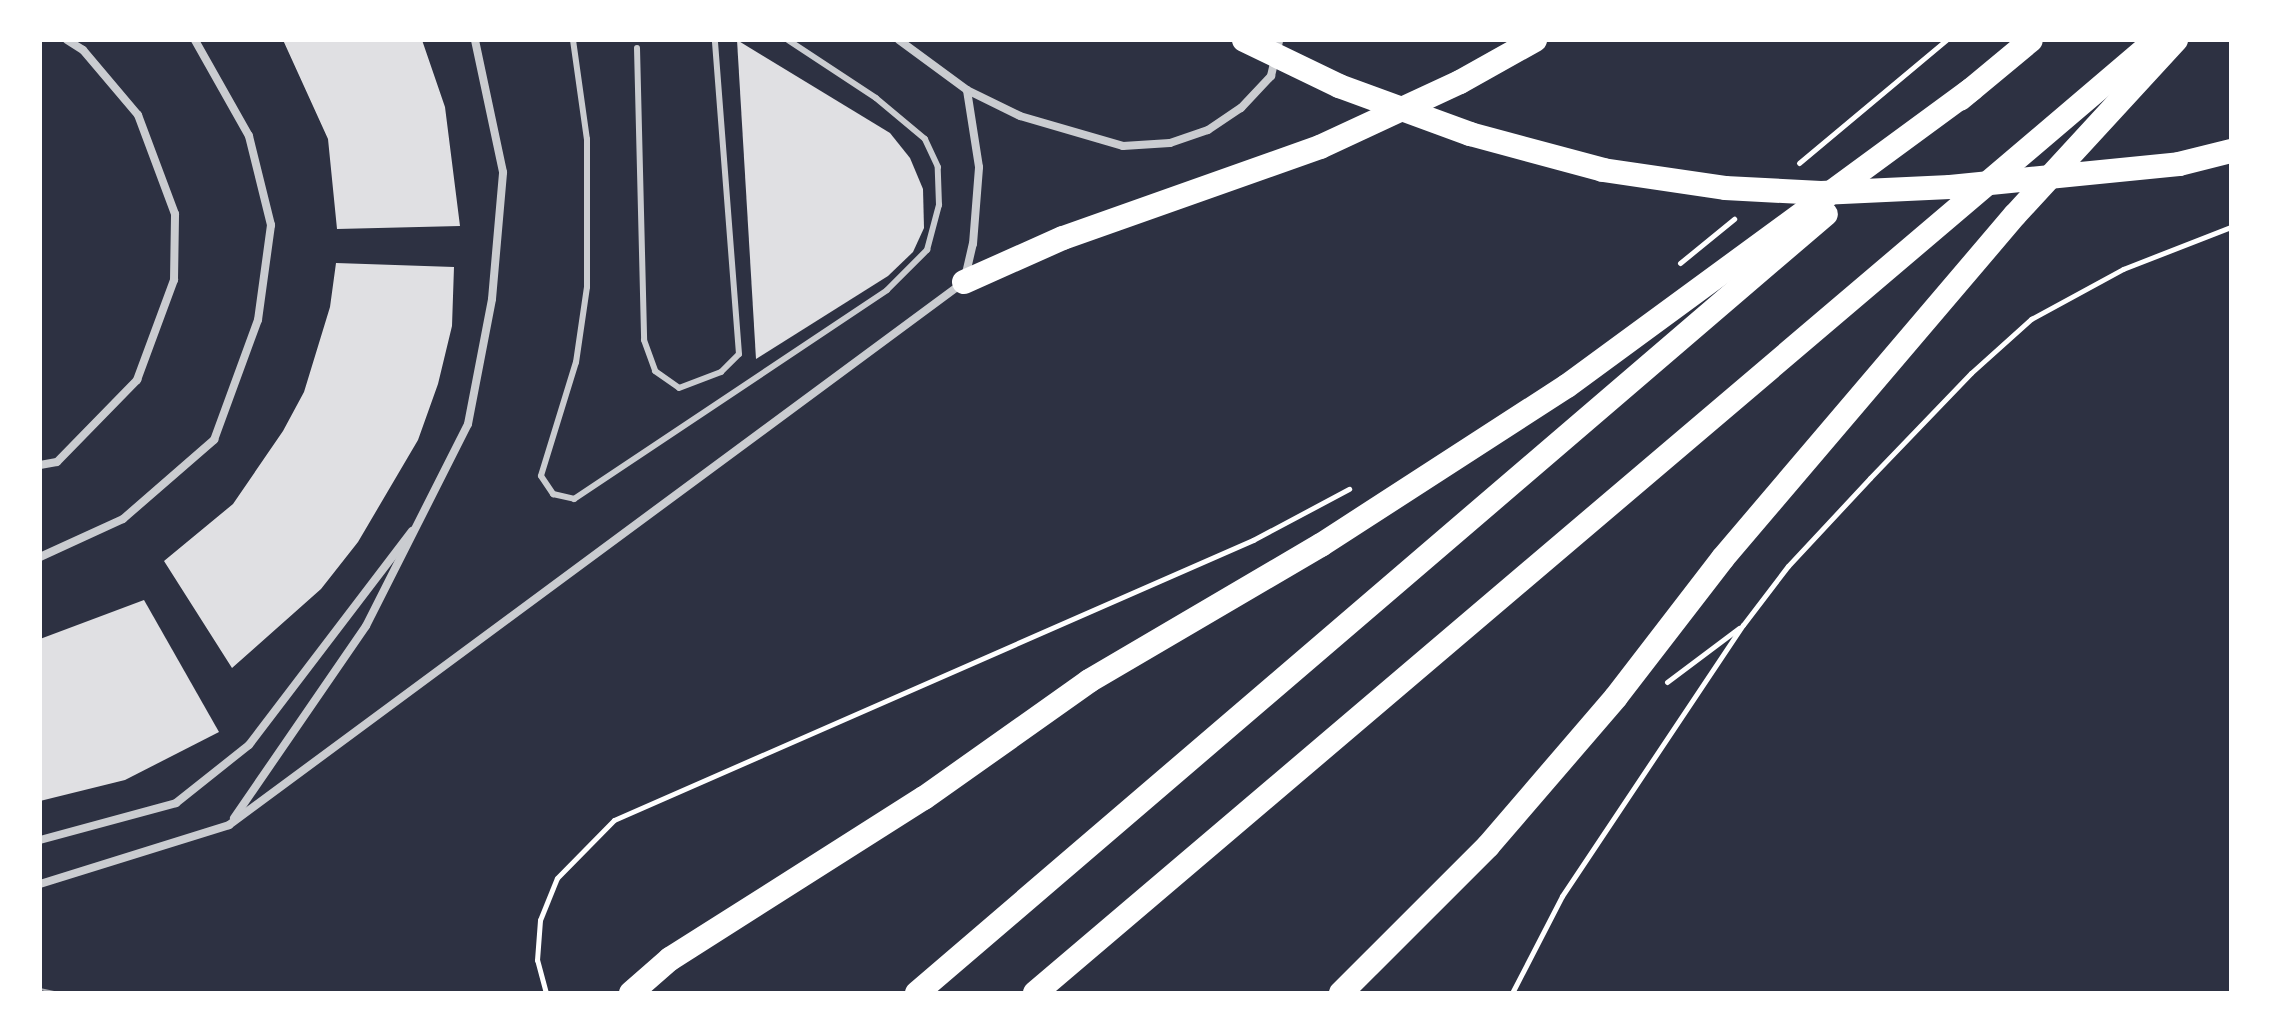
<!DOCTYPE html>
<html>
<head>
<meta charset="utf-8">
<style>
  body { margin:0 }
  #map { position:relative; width:2271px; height:1033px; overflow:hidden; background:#2d3142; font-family:"IBM Plex Sans",sans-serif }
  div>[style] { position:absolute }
  .building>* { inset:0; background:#e0e0e3 }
  .path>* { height:5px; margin:-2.5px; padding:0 2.5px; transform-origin:2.5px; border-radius:2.5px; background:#fff }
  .service>* { height:6px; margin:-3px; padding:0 3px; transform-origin:3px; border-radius:3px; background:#caccd0 }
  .minor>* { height:8px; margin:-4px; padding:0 4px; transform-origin:4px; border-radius:4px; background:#caccd0 }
  .motorway>* { height:24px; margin:-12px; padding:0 12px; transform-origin:12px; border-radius:12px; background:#fff }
  .tram>* { height:2px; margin:-1px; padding:0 1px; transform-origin:1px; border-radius:1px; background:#abadb3 }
  span { translate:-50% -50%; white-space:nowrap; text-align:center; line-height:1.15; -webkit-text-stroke:6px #fff; paint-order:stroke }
  .frame { position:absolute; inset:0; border:42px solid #fff; pointer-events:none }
</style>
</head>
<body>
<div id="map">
  <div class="building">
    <i style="clip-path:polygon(283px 40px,422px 40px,445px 107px,460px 226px,337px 229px,328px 139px)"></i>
    <i style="clip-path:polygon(737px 40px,890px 133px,910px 158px,923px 189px,924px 228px,913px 252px,888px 276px,756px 359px)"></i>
    <i style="clip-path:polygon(336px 263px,454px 267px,452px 326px,438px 384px,418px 440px,358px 542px,321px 589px,232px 668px,164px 561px,233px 504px,283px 431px,304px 392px,330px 307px)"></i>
    <i style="clip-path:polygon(144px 600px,219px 732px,125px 780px,40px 801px,40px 639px)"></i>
  </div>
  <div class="path">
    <i style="left:1799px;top:163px;width:192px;rotate:-39.9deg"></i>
    <i style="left:1680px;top:263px;width:70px;rotate:-39.2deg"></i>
    <i style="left:1667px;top:682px;width:90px;rotate:-36.9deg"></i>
    <i style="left:546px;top:993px;width:34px;rotate:-105deg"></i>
    <i style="left:537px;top:960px;width:40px;rotate:-85.7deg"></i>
    <i style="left:540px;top:920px;width:45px;rotate:-68deg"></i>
    <i style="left:557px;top:878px;width:81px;rotate:-45.5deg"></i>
    <i style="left:614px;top:820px;width:698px;rotate:-23.66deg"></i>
    <i style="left:1253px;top:540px;width:109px;rotate:-28deg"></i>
    <i style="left:1512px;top:993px;width:109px;rotate:-62.7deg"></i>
    <i style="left:1562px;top:896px;width:326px;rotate:-56.3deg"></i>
    <i style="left:1743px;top:625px;width:74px;rotate:-52.7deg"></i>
    <i style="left:1788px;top:566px;width:120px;rotate:-47deg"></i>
    <i style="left:1870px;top:478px;width:146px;rotate:-46.1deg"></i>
    <i style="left:1971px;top:373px;width:81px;rotate:-42deg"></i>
    <i style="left:2031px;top:319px;width:105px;rotate:-28.5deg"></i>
    <i style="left:2123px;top:269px;width:116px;rotate:-21.3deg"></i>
  </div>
  <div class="service">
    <i style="left:573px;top:40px;width:100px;rotate:82deg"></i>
    <i style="left:587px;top:139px;width:148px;rotate:90deg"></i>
    <i style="left:587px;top:287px;width:76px;rotate:98.3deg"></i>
    <i style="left:576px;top:362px;width:119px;rotate:107.1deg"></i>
    <i style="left:541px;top:476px;width:22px;rotate:56deg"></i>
    <i style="left:553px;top:494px;width:22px;rotate:13deg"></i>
    <i style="left:574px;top:499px;width:376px;rotate:-33.7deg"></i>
    <i style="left:887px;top:290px;width:57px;rotate:-45deg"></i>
    <i style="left:927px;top:250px;width:47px;rotate:-75.1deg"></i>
    <i style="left:939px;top:205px;width:38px;rotate:-92deg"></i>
    <i style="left:938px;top:167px;width:31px;rotate:-115deg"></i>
    <i style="left:925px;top:139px;width:64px;rotate:-140.1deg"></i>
    <i style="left:876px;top:98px;width:105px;rotate:-146.6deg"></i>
    <i style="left:637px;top:48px;width:292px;rotate:88.6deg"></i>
    <i style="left:644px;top:340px;width:33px;rotate:70deg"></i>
    <i style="left:655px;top:371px;width:29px;rotate:35deg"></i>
    <i style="left:679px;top:388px;width:45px;rotate:-20.9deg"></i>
    <i style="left:721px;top:372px;width:25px;rotate:-45deg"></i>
    <i style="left:739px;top:354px;width:315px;rotate:-94.4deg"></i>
  </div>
  <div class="minor">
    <i style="left:899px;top:40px;width:84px;rotate:36.3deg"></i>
    <i style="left:967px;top:90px;width:59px;rotate:26.1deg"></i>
    <i style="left:1020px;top:116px;width:107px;rotate:16.2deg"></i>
    <i style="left:1123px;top:146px;width:47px;rotate:-3.7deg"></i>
    <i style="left:1170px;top:143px;width:40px;rotate:-18.9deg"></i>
    <i style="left:1208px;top:130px;width:40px;rotate:-34deg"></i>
    <i style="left:1241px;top:108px;width:44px;rotate:-46.8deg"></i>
    <i style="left:1271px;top:76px;width:37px;rotate:-77deg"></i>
    <i style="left:40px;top:465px;width:17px;rotate:-10deg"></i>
    <i style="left:57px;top:462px;width:115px;rotate:-45.7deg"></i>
    <i style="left:137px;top:380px;width:107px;rotate:-69.7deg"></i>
    <i style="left:174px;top:280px;width:66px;rotate:-89.1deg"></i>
    <i style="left:175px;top:214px;width:106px;rotate:-110.5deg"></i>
    <i style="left:138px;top:115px;width:85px;rotate:-130.2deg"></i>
    <i style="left:83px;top:50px;width:19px;rotate:-148deg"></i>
    <i style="left:40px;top:557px;width:91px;rotate:-24.6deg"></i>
    <i style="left:123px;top:519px;width:121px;rotate:-41deg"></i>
    <i style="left:214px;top:440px;width:128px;rotate:-69.9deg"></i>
    <i style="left:258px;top:320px;width:96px;rotate:-82.2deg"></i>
    <i style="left:271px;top:225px;width:92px;rotate:-103.9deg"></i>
    <i style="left:249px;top:136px;width:110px;rotate:-119.4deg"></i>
    <i style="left:234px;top:818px;width:233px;rotate:-55.5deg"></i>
    <i style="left:366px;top:626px;width:226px;rotate:-63.2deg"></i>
    <i style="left:468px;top:424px;width:127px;rotate:-79.1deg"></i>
    <i style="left:492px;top:299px;width:127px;rotate:-85deg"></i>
    <i style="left:503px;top:172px;width:135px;rotate:-102deg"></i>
    <i style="left:40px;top:840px;width:141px;rotate:-15.2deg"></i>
    <i style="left:176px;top:803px;width:93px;rotate:-38.5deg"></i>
    <i style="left:249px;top:745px;width:269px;rotate:-52.7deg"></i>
    <i style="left:40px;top:884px;width:198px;rotate:-17.3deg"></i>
    <i style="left:229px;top:825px;width:914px;rotate:-36.46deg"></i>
    <i style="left:964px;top:282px;width:39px;rotate:-77deg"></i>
    <i style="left:973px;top:244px;width:77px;rotate:-85.5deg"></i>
    <i style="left:979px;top:167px;width:78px;rotate:-98.9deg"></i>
  </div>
  <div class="motorway">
    <i style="left:1244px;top:40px;width:106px;rotate:25.8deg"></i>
    <i style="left:1339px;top:86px;width:140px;rotate:20.1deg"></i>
    <i style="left:1470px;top:134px;width:138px;rotate:15.1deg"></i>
    <i style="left:1603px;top:170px;width:123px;rotate:8.4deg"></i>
    <i style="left:1725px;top:188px;width:96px;rotate:3deg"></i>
    <i style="left:1821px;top:193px;width:129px;rotate:-2.7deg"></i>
    <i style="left:1950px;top:187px;width:230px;rotate:-5.7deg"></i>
    <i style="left:2179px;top:164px;width:54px;rotate:-14deg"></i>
    <i style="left:1960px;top:99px;width:92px;rotate:-39.7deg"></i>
    <i style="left:964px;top:282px;width:108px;rotate:-24deg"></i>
    <i style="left:1063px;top:238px;width:273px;rotate:-19.5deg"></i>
    <i style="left:1320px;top:147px;width:154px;rotate:-24.9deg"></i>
    <i style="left:1460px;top:82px;width:86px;rotate:-29.2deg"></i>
    <i style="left:631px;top:993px;width:52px;rotate:-41.1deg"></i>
    <i style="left:670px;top:959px;width:301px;rotate:-32.4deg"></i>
    <i style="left:924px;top:798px;width:202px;rotate:-35.3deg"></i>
    <i style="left:1089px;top:681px;width:269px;rotate:-30.4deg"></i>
    <i style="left:1321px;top:545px;width:293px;rotate:-32.9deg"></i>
    <i style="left:1567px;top:386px;width:502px;rotate:-36.25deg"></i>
    <i style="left:917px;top:993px;width:1197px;rotate:-40.6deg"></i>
    <i style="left:1035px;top:993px;width:1471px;rotate:-40.37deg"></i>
    <i style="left:1341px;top:993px;width:208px;rotate:-45deg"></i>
    <i style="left:1488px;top:846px;width:196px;rotate:-49.3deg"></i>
    <i style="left:1616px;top:697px;width:175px;rotate:-52.4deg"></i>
    <i style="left:1723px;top:558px;width:450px;rotate:-49.6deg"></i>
    <i style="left:2015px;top:215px;width:238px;rotate:-47.4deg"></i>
  </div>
  <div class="tram">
    <i style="left:40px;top:989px;width:19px;rotate:12deg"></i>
  </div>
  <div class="frame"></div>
</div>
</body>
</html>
